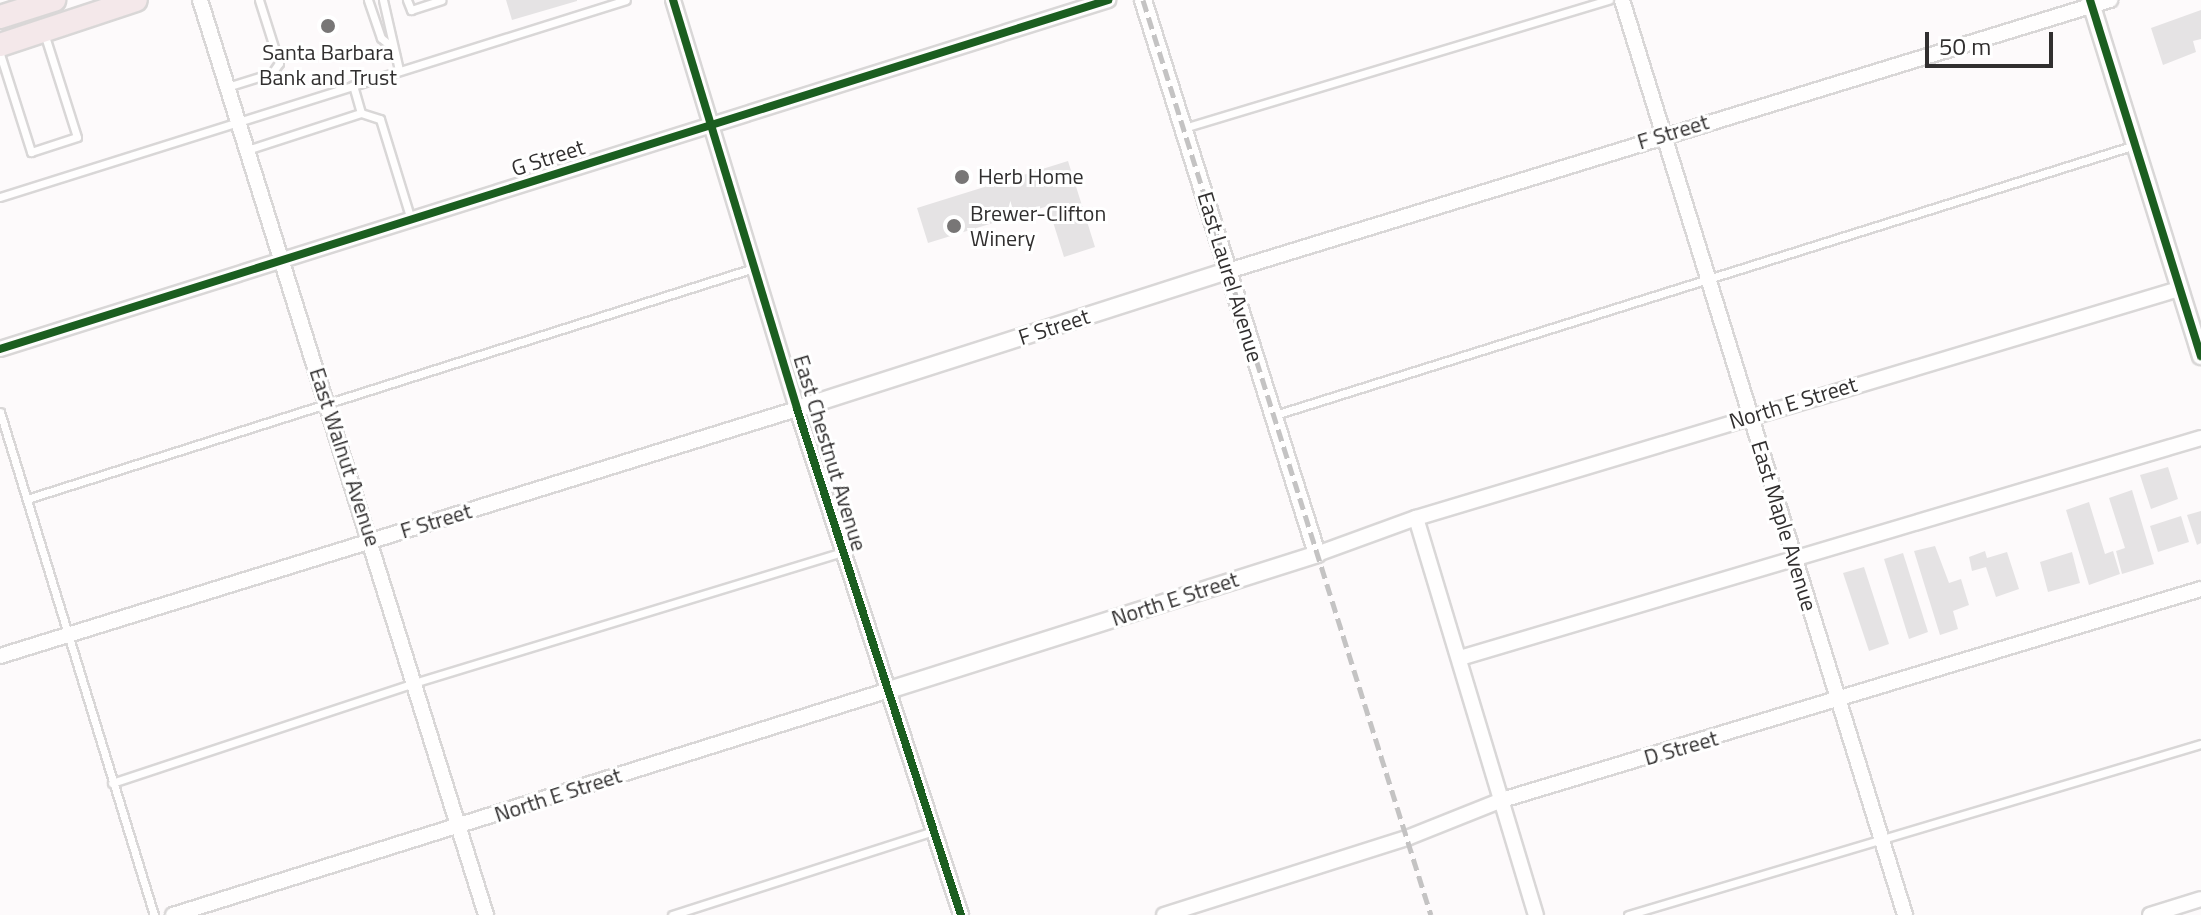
<!DOCTYPE html>
<html>
<head>
<meta charset="utf-8">
<style>
  body { margin:0 }
  #map { position:relative; width:2201px; height:915px; overflow:hidden; background:#fdfafb; font-family:"Titillium Web",sans-serif }
  div>[style] { position:absolute }
  .building>* { inset:0; background:#e5e3e4 }
  .roads { filter:drop-shadow(2px 0 #d9d7d7) drop-shadow(-2px 0 #d9d7d7) drop-shadow(0 2px #d9d7d7) drop-shadow(0 -2px #d9d7d7) }
  .service>* { height:7px; margin:-3.5px; padding:0 3.5px; transform-origin:3.5px; border-radius:3.5px; background:#fffefe }
  .minor>* { height:14px; margin:-7px; padding:0 7px; transform-origin:7px; border-radius:7px; background:#fffefe }
  .tertiary>* { height:16px; margin:-8px; padding:0 8px; transform-origin:8px; border-radius:8px; background:#fffefe }
  .trunk>* { height:22px; margin:-11px; padding:0 11px; transform-origin:11px; border-radius:11px; background:#f4e8ea }
  .rail>* { height:5px; margin-top:-2.5px; transform-origin:0; background:repeating-linear-gradient(90deg,#c4c3c3 0 12px,transparent 0 18px) }
  .cycleway>* { height:8px; margin:-4px; padding:0 4px; transform-origin:4px; border-radius:4px; background:#1b5e20 }
  .dots>* { width:22px; height:22px; translate:-50% -50%; box-sizing:border-box; border:4px solid #fff; border-radius:50% }
  span { translate:-50% -50%; white-space:nowrap; text-align:center; line-height:1.15; -webkit-text-stroke:6px #fff; paint-order:stroke }
  .poi-label { font-size:22px; color:#312f2f }
  .left { translate:0 -50%; text-align:left }
  .street-label { font-size:22px; color:#312f2f }
  .scale { position:absolute; left:1925px; top:32px; width:128px; height:36px; box-sizing:border-box; border:4px solid #312f2f; border-top:0; padding-left:10px; font-size:24px; line-height:28px; white-space:nowrap; color:#312f2f; -webkit-text-stroke:6px #fff; paint-order:stroke }
</style>
</head>
<body>
<div id="map">
  <div class="building">
    <i style="clip-path:polygon(506px 0,577px 0,577px 1px,512px 20px)"></i>
    <i style="clip-path:polygon(2201px 10px,2201px 39px,2193px 41px,2196px 52px,2163px 65px,2151px 28px)"></i>
    <i style="clip-path:polygon(1068px 161px,1095px 247px,1064px 257px,1048px 206px,928px 243px,917px 208px)"></i>
    <i style="clip-path:polygon(2168px 467px,2178px 499px,2151px 509px,2140px 475px)"></i>
    <i style="clip-path:polygon(2132px 490px,2154px 564px,2122px 574px,2116px 551px,2125px 548px,2109px 498px)"></i>
    <i style="clip-path:polygon(2089px 502px,2105px 554px,2113px 551px,2120px 574px,2089px 585px,2066px 510px)"></i>
    <i style="clip-path:polygon(2201px 511px,2201px 543px,2197px 545px,2187px 515px)"></i>
    <i style="clip-path:polygon(2181px 516px,2189px 542px,2158px 552px,2150px 526px)"></i>
    <i style="clip-path:polygon(1935px 546px,1949px 583px,1961px 579px,1969px 605px,1953px 611px,1958px 629px,1940px 635px,1914px 551px)"></i>
    <i style="clip-path:polygon(1985px 551px,1987px 558px,2007px 552px,2019px 589px,1996px 597px,1986px 567px,1972px 571px,1969px 557px)"></i>
    <i style="clip-path:polygon(2072px 552px,2080px 583px,2048px 592px,2040px 562px)"></i>
    <i style="clip-path:polygon(1903px 553px,1928px 632px,1909px 639px,1884px 559px)"></i>
    <i style="clip-path:polygon(1864px 567px,1889px 644px,1869px 651px,1843px 573px)"></i>
  </div>
  <div class="roads">
    <div class="service">
      <i style="left:368px;top:0;width:40px;rotate:71.1deg"></i>
      <i style="left:381px;top:38px;width:14px;rotate:39deg"></i>
      <i style="left:383px;top:0;width:72px;rotate:77.1deg"></i>
      <i style="left:407px;top:0;width:11px;rotate:68deg"></i>
      <i style="left:411px;top:10px;width:32px;rotate:-18deg"></i>
      <i style="left:0;top:54px;width:103px;rotate:72.4deg"></i>
      <i style="left:31px;top:152px;width:48px;rotate:-18.1deg"></i>
      <i style="left:77px;top:137px;width:109px;rotate:-107.6deg"></i>
      <i style="left:227px;top:87px;width:47px;rotate:-17.3deg"></i>
      <i style="left:272px;top:73px;width:12px;rotate:-55deg"></i>
      <i style="left:279px;top:63px;width:66px;rotate:-107.6deg"></i>
      <i style="left:361px;top:113px;width:20px;rotate:18deg"></i>
      <i style="left:380px;top:119px;width:106px;rotate:72.9deg"></i>
      <i style="left:1184px;top:128px;width:444px;rotate:-16.8deg"></i>
      <i style="left:247px;top:150px;width:120px;rotate:-18deg"></i>
      <i style="left:361px;top:113px;width:29px;rotate:-106deg"></i>
      <i style="left:0;top:197px;width:656px;rotate:-17.47deg"></i>
      <i style="left:0;top:412px;width:526px;rotate:72.98deg"></i>
      <i style="left:1275px;top:415px;width:901px;rotate:-17.43deg"></i>
      <i style="left:27px;top:499px;width:763px;rotate:-17.63deg"></i>
      <i style="left:112px;top:783px;width:318px;rotate:-18.3deg"></i>
      <i style="left:414px;top:683px;width:448px;rotate:-17deg"></i>
      <i style="left:672px;top:915px;width:274px;rotate:-17.8deg"></i>
      <i style="left:1628px;top:915px;width:598px;rotate:-16.62deg"></i>
    </div>
    <div class="minor">
      <i style="left:200px;top:0;width:959px;rotate:72.64deg"></i>
      <i style="left:673px;top:0;width:427px;rotate:73.1deg"></i>
      <i style="left:797px;top:409px;width:532px;rotate:72.04deg"></i>
      <i style="left:1622px;top:0;width:958px;rotate:72.81deg"></i>
      <i style="left:1228px;top:271px;width:923px;rotate:-17.08deg"></i>
      <i style="left:0;top:349px;width:1162px;rotate:-17.48deg"></i>
      <i style="left:1416px;top:518px;width:415px;rotate:73.2deg"></i>
      <i style="left:1317px;top:554px;width:105px;rotate:-20deg"></i>
      <i style="left:1416px;top:518px;width:797px;rotate:-16.71deg"></i>
      <i style="left:0;top:656px;width:834px;rotate:-17.22deg"></i>
      <i style="left:1460px;top:658px;width:773px;rotate:-16.54deg"></i>
      <i style="left:173px;top:915px;width:747px;rotate:-17.44deg"></i>
      <i style="left:1164px;top:915px;width:255px;rotate:-17.6deg"></i>
      <i style="left:1407px;top:838px;width:102px;rotate:-21.8deg"></i>
      <i style="left:1502px;top:800px;width:730px;rotate:-16.8deg"></i>
      <i style="left:2150px;top:915px;width:53px;rotate:-17.4deg"></i>
    </div>
    <div class="tertiary">
      <i style="left:2090px;top:0;width:373px;rotate:72.7deg"></i>
      <i style="left:797px;top:409px;width:453px;rotate:-17.8deg"></i>
      <i style="left:886px;top:691px;width:452px;rotate:-17.6deg"></i>
      <i style="left:1317px;top:554px;width:581px;rotate:-107.44deg"></i>
    </div>
    <div class="trunk">
      <i style="left:0;top:17px;width:57px;rotate:-17.5deg"></i>
      <i style="left:0;top:45px;width:143px;rotate:-18.3deg"></i>
    </div>
  </div>
  <div class="rail">
    <i style="left:1143px;top:0;width:959px;rotate:72.53deg"></i>
  </div>
  <div class="cycleway">
    <i style="left:673px;top:0;width:427px;rotate:73.1deg"></i>
    <i style="left:797px;top:409px;width:532px;rotate:72.04deg"></i>
    <i style="left:2090px;top:0;width:373px;rotate:72.7deg"></i>
    <i style="left:0;top:349px;width:1162px;rotate:-17.48deg"></i>
  </div>
  <div class="dots">
    <i style="left:328px;top:26px;background:#787676"></i>
    <i style="left:962px;top:177px;background:#787676"></i>
    <i style="left:954px;top:226px;background:#787676"></i>
  </div>
  <div class="poi-label">
    <span style="left:328px;top:65px">Santa Barbara<br>Bank and Trust</span>
    <span class="left" style="left:978px;top:177px">Herb Home</span>
    <span class="left" style="left:970px;top:226px">Brewer-Clifton<br>Winery</span>
  </div>
  <div class="street-label">
    <span style="left:1673px;top:132px;rotate:-17deg">F Street</span>
    <span style="left:548px;top:158px;rotate:-18deg">G Street</span>
    <span style="left:1230px;top:277px;rotate:73deg">East Laurel Avenue</span>
    <span style="left:1054px;top:327px;rotate:-18deg">F Street</span>
    <span style="left:1793px;top:403px;rotate:-17deg">North E Street</span>
    <span style="left:830px;top:453px;rotate:73deg">East Chestnut Avenue</span>
    <span style="left:345px;top:457px;rotate:72deg">East Walnut Avenue</span>
    <span style="left:436px;top:521px;rotate:-17deg">F Street</span>
    <span style="left:1784px;top:526px;rotate:73deg">East Maple Avenue</span>
    <span style="left:1175px;top:599px;rotate:-18deg">North E Street</span>
    <span style="left:1681px;top:748px;rotate:-16deg">D Street</span>
    <span style="left:558px;top:795px;rotate:-18deg">North E Street</span>
  </div>
  <div class="scale">50 m</div>
</div>
</body>
</html>
